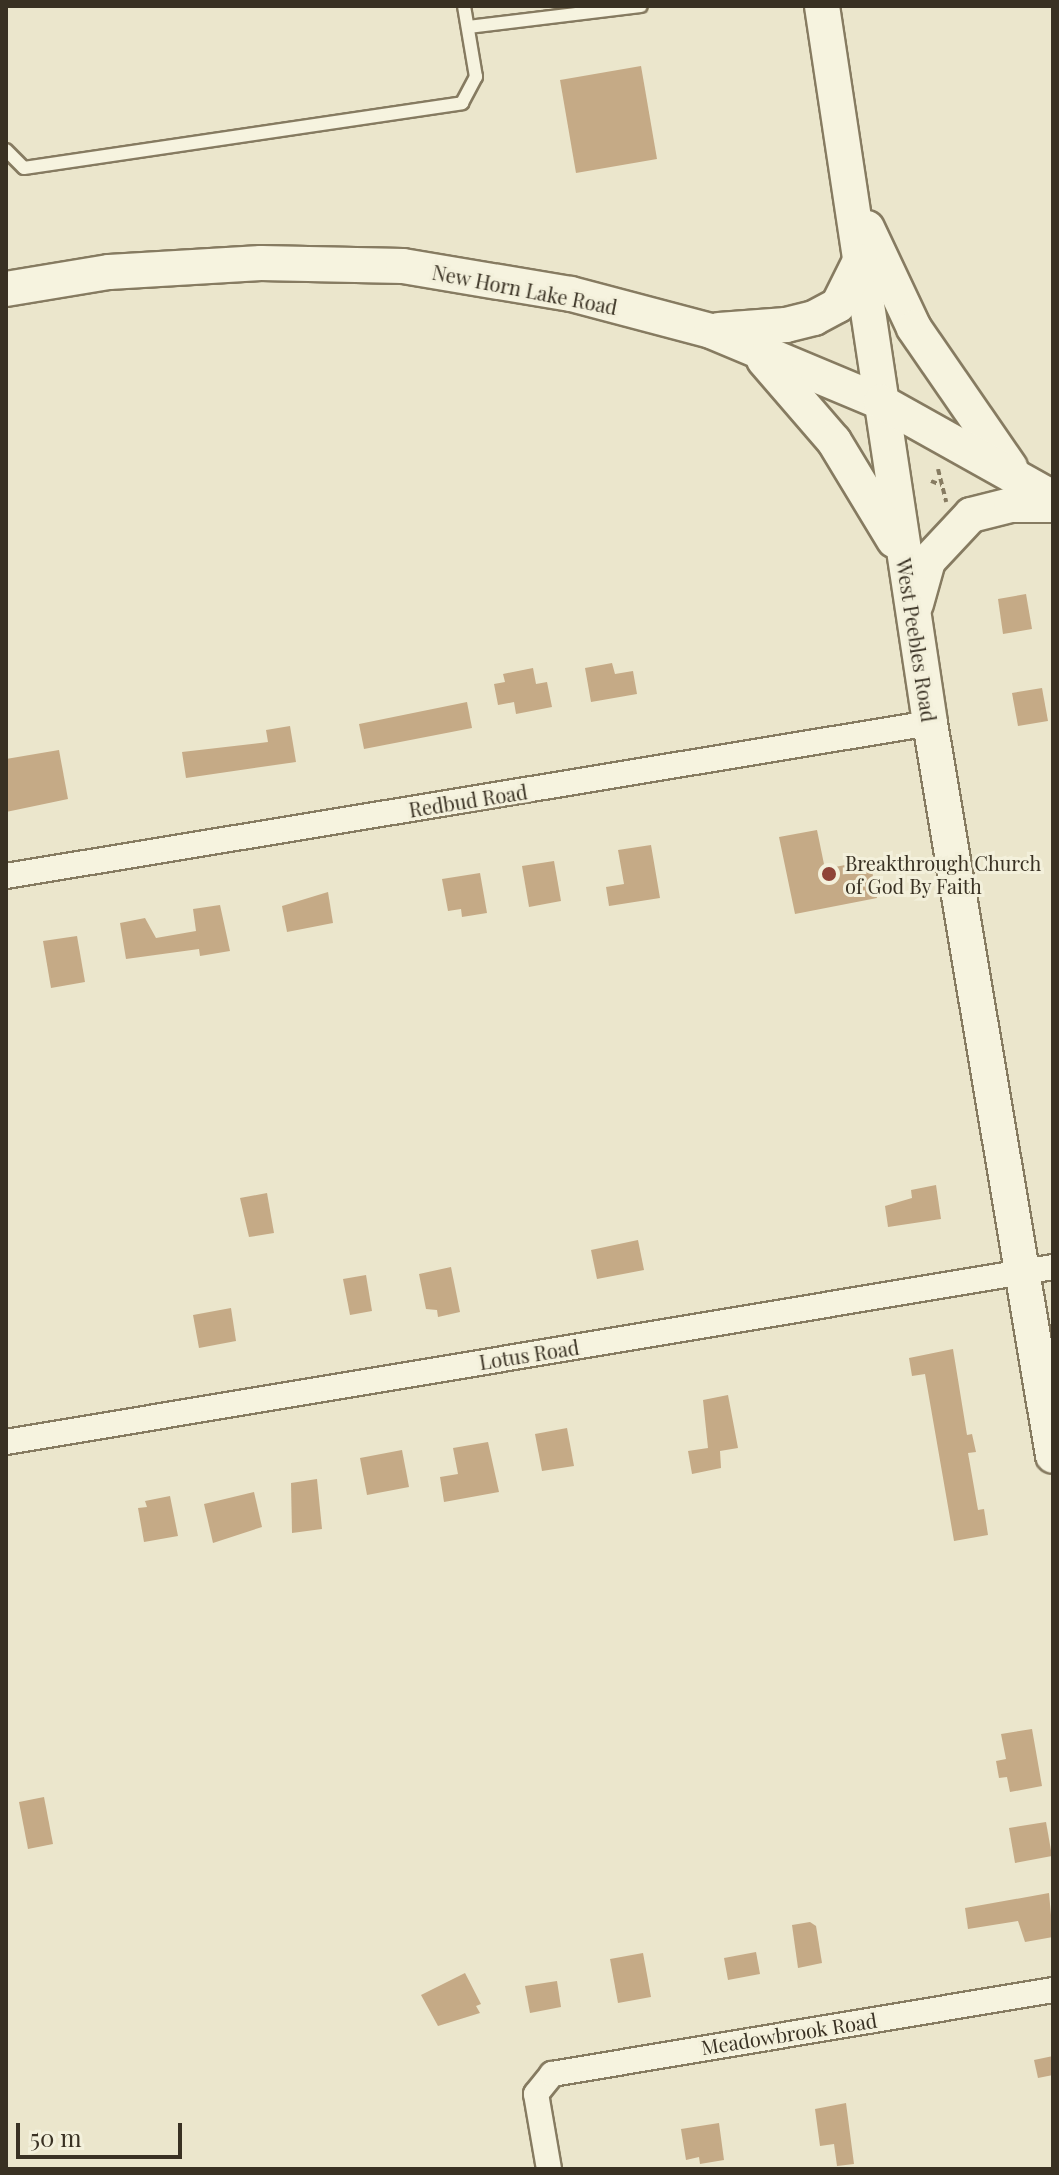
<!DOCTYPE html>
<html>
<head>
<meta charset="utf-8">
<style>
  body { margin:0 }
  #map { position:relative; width:1059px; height:2175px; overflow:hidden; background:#ebe6cc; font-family:"Playfair Display",serif }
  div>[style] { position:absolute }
  .building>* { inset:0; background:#c5aa86 }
  .path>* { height:4px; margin-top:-2px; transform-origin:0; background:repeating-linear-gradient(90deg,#867b61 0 6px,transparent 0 10px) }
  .roads { filter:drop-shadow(2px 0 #867b61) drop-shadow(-2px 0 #867b61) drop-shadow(0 2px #867b61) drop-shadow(0 -2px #867b61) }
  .lane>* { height:12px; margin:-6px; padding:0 6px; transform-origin:6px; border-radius:6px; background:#f6f3df }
  .street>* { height:24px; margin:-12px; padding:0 12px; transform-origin:12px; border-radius:12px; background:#f6f3df }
  .secondary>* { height:34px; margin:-17px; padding:0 17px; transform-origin:17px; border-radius:17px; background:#f6f3df }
  .dots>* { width:22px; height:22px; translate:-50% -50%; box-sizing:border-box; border:4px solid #f3f0db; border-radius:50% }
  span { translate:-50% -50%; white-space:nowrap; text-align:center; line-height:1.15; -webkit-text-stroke:6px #f3f0db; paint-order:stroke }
  .street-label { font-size:20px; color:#393123 }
  .poi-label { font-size:20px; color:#393123 }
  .left { translate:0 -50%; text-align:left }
  .frame { position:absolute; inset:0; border:8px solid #393123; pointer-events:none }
  .scale { position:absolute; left:16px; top:2123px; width:166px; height:36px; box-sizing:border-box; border:4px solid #393123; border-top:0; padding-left:10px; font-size:24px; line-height:28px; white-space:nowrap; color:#393123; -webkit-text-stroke:6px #f3f0db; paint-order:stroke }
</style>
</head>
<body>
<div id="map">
  <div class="building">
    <i style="clip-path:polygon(641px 66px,657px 159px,576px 173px,560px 80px)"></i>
    <i style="clip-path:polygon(1026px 594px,1032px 629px,1003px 634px,998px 599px)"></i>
    <i style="clip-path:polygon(612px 663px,615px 674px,633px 671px,637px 694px,591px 702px,585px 668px)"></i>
    <i style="clip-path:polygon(533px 668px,536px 684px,547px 682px,552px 707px,516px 714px,514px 702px,498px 705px,494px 684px,505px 682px,503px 674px)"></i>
    <i style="clip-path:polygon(1042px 688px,1048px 721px,1018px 726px,1012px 693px)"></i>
    <i style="clip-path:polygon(467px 702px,472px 728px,364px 749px,359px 724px)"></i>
    <i style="clip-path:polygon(290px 726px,296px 762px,186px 778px,182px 752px,268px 742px,266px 730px)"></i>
    <i style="clip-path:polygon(59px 750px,68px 799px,6px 812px,6px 759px)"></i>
    <i style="clip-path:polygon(817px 830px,825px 869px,870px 860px,877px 898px,795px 914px,779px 837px)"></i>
    <i style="clip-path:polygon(651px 845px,660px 898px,609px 906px,606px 887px,624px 884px,618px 850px)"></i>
    <i style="clip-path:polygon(554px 861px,561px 901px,529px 907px,522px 866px)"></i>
    <i style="clip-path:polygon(480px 873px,487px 913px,462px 917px,461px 909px,448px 911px,442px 879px)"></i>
    <i style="clip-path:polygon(328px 892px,333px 923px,287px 932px,282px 906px)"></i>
    <i style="clip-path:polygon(220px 905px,230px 951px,200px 956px,199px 949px,126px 959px,120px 923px,145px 918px,156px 938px,196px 931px,193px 909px)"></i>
    <i style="clip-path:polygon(77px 936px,85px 982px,51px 988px,43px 941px)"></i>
    <i style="clip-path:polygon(936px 1185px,941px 1219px,888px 1227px,885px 1206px,912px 1198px,911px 1190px)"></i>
    <i style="clip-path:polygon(267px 1193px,274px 1233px,249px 1237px,240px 1198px)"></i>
    <i style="clip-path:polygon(638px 1240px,644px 1270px,597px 1279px,591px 1250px)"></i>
    <i style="clip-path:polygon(451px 1267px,460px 1312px,438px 1317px,437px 1310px,426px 1309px,419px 1274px)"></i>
    <i style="clip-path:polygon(366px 1275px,372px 1311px,350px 1315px,343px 1279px)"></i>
    <i style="clip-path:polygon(231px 1308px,236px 1341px,199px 1348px,193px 1315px)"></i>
    <i style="clip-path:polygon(953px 1349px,967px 1435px,972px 1434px,976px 1452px,968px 1453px,978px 1510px,984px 1509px,988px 1535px,954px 1541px,925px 1374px,912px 1376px,909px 1358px)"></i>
    <i style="clip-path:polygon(728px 1395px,738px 1448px,720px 1451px,721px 1468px,692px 1474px,688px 1451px,708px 1448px,703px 1400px)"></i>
    <i style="clip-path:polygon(567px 1428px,574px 1466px,542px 1471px,535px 1434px)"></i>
    <i style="clip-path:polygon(488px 1442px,499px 1492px,444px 1502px,440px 1477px,458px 1474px,453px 1448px)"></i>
    <i style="clip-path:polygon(402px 1450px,409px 1487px,367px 1495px,360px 1458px)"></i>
    <i style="clip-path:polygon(317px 1479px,322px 1529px,292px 1533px,291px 1483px)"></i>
    <i style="clip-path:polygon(254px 1492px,262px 1527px,213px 1543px,204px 1504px)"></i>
    <i style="clip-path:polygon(170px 1496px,178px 1536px,144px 1542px,138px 1508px,147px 1507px,145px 1501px)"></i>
    <i style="clip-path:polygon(1032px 1729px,1042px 1786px,1010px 1792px,1007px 1777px,999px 1778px,996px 1761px,1006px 1759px,1001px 1734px)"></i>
    <i style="clip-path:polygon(44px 1797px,53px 1844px,28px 1849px,19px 1802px)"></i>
    <i style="clip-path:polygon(1046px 1822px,1052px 1856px,1015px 1863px,1009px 1828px)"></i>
    <i style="clip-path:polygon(1049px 1893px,1053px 1937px,1025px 1942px,1018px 1921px,968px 1929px,965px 1908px)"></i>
    <i style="clip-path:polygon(810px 1922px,816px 1926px,822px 1963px,798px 1968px,792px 1925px)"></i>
    <i style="clip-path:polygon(756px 1952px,760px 1974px,728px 1980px,724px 1958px)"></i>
    <i style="clip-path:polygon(643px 1953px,651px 1997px,618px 2003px,610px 1959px)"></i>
    <i style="clip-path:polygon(465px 1973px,481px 2004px,476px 2006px,480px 2013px,438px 2026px,421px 1995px)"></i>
    <i style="clip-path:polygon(557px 1981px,561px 2007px,530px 2013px,525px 1986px)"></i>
    <i style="clip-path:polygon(1053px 2056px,1053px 2075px,1038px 2078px,1034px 2060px)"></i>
    <i style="clip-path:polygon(846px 2103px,854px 2164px,837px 2166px,834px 2144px,820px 2146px,815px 2109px)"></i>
    <i style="clip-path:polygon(719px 2123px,724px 2160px,700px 2164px,699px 2157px,686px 2160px,681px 2129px)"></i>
  </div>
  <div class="path">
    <i style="left:938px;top:469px;width:34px;rotate:76deg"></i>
    <i style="left:931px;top:481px;width:11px;rotate:22deg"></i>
  </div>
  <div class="roads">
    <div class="lane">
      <i style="left:468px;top:27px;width:174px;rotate:-6.9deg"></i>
      <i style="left:6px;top:150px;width:25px;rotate:45deg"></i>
      <i style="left:24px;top:168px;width:443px;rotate:-8.4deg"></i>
      <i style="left:462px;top:103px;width:30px;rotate:-62deg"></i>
      <i style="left:476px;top:77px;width:72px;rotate:-99.6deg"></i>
    </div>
    <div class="street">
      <i style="left:6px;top:876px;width:937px;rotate:-9.4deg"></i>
      <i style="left:6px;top:1442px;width:1062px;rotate:-9.49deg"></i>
      <i style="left:549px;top:2169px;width:76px;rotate:-99.8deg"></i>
      <i style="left:536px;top:2094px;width:26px;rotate:-51deg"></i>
      <i style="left:552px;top:2074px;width:508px;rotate:-9.52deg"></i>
    </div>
    <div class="secondary">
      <i style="left:822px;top:6px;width:725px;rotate:81.43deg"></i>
      <i style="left:930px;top:723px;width:743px;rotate:80.47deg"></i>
      <i style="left:867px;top:228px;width:110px;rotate:64.8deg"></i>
      <i style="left:914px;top:328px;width:169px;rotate:55.4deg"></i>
      <i style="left:6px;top:289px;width:104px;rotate:-9.4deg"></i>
      <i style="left:109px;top:272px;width:152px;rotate:-3.4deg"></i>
      <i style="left:261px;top:263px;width:142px;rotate:1.2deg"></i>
      <i style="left:403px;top:266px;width:170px;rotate:9.5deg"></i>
      <i style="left:571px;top:294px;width:145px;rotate:14.8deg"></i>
      <i style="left:711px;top:331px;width:184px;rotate:22.7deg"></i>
      <i style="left:881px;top:402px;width:197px;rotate:29.2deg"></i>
      <i style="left:719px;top:330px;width:67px;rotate:-4.3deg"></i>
      <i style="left:786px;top:325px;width:29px;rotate:-14deg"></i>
      <i style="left:814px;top:318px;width:27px;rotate:-28deg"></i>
      <i style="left:838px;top:305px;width:49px;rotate:-63.4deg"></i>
      <i style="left:764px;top:360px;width:107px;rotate:49.2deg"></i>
      <i style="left:834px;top:441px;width:116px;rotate:58.8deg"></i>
      <i style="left:916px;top:604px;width:45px;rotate:-74.4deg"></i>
      <i style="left:928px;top:561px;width:63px;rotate:-46.9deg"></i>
      <i style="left:971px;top:515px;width:41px;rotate:-14deg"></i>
      <i style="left:1011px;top:505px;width:42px"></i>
    </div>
  </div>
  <div class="dots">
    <i style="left:829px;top:874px;background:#8f4438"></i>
  </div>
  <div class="street-label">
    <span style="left:525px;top:289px;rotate:11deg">New Horn Lake Road</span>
    <span style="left:917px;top:640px;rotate:81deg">West Peebles Road</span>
    <span style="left:468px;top:800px;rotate:-9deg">Redbud Road</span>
    <span style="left:529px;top:1354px;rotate:-9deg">Lotus Road</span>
    <span style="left:789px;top:2033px;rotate:-9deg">Meadowbrook Road</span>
  </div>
  <div class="poi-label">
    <span class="left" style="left:845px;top:874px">Breakthrough Church<br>of God By Faith</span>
  </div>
  <div class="frame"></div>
  <div class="scale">50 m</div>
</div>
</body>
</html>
